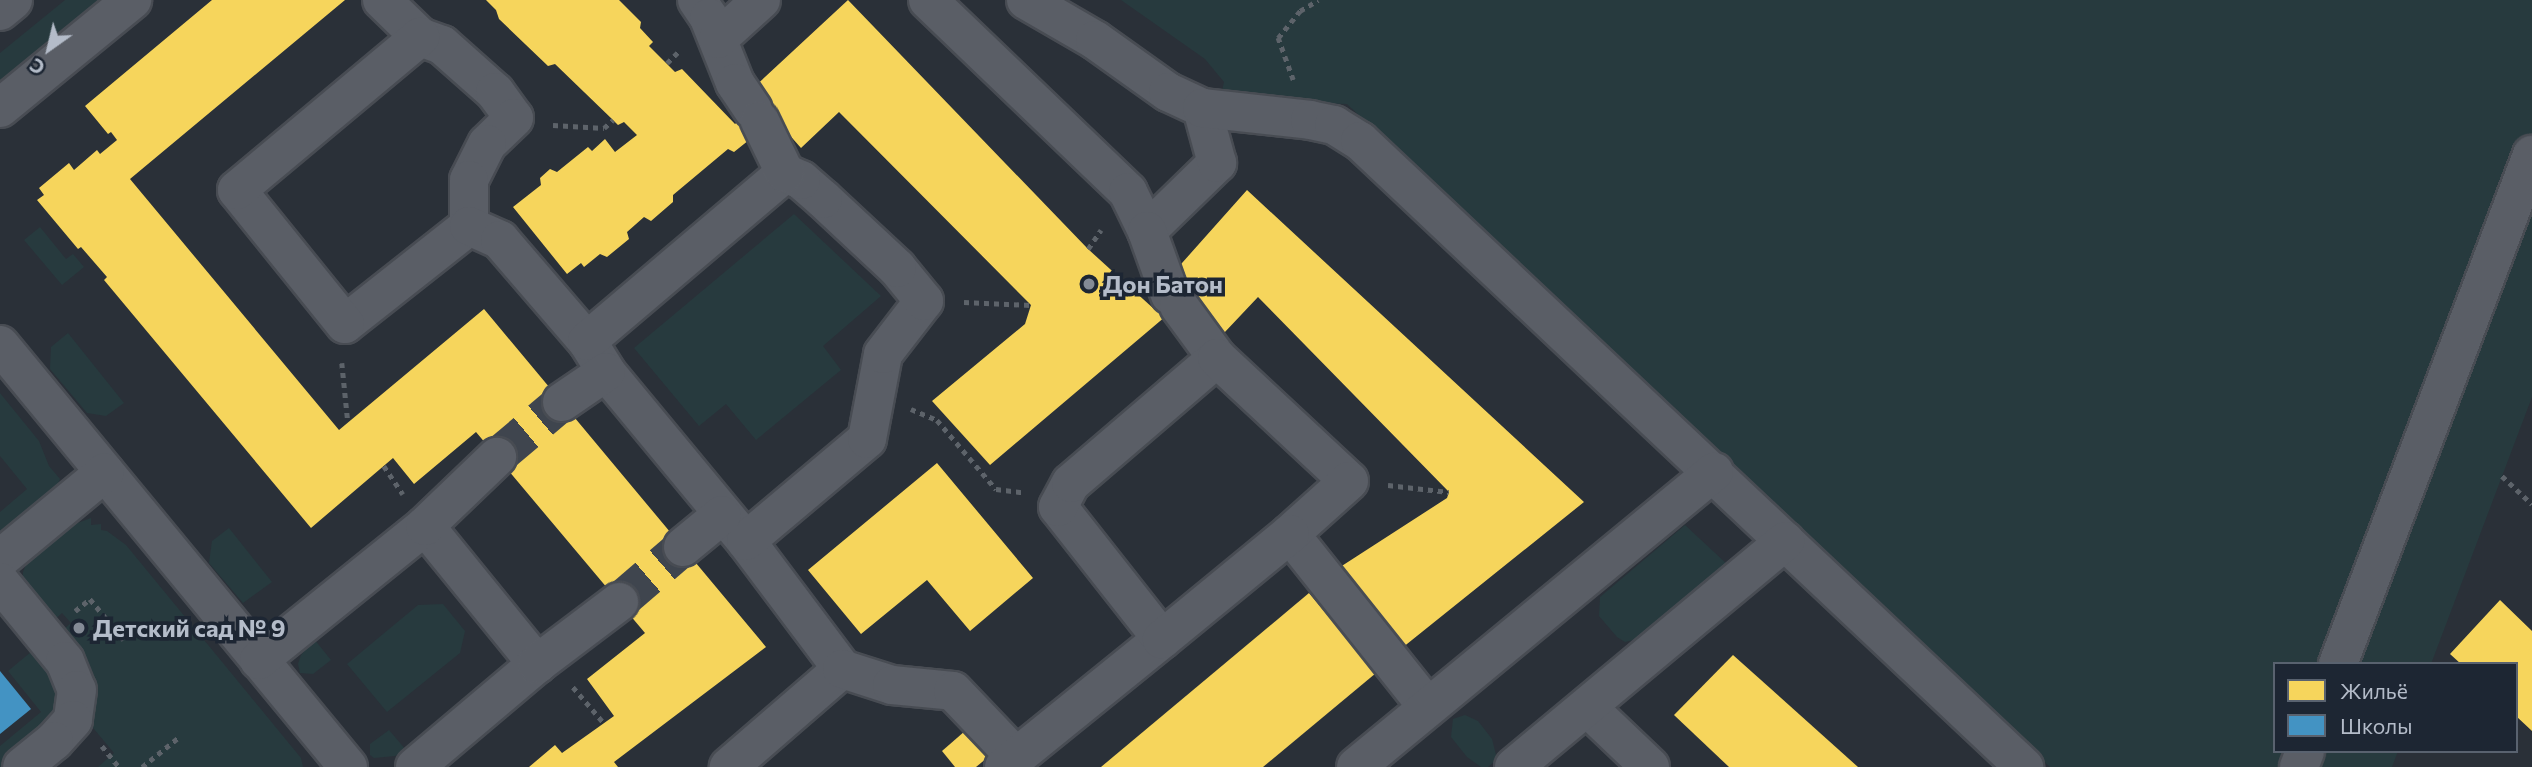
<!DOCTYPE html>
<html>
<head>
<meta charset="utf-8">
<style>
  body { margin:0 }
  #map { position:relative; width:2532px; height:767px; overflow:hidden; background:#2a3038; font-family:Commissioner,sans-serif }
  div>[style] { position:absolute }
  .green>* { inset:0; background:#273a3e }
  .homes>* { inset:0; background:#f6d55c }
  .schools>* { inset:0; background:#4393c3 }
  .minor-tunnel>* { height:38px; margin-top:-19px; transform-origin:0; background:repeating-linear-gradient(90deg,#3f454e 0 38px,transparent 0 57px) }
  .path>* { height:4.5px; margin-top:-2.25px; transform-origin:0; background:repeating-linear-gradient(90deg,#5d636a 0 5px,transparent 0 10px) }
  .roads { filter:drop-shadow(2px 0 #484c53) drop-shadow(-2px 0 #484c53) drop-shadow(0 2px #484c53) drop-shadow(0 -2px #484c53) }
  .minor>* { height:38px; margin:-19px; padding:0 19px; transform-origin:19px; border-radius:19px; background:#5a5e66 }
  .dots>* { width:19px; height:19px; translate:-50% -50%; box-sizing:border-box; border:4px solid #1d2633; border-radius:50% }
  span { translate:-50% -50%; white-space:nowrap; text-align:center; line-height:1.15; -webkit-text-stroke:7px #1d2633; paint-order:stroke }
  .poi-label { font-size:24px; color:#b4bcc9; font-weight:700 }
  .left { translate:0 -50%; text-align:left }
  .legend { position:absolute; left:2273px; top:662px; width:245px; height:91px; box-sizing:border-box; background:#1d2633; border:2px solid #59626f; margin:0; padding:9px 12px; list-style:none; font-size:21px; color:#b4bcc9 }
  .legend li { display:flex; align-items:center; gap:14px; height:35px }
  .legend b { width:35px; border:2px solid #59626f }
  .north { position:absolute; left:14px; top:14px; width:70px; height:70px; -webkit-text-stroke:5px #1d2633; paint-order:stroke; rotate:214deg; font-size:19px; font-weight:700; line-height:28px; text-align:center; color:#b4bcc9 }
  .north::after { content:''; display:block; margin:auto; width:24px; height:32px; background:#b4bcc9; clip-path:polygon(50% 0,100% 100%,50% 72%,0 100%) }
</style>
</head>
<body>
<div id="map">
  <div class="green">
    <i style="clip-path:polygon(65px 0,112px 0,0 91px,0 53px)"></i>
    <i style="clip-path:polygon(1121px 0,2532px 0,2532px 397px,2431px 664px,2275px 664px,2275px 751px,2398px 751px,2392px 767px,2050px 767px,1347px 104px,1220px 100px,1224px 82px,1205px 59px)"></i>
    <i style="clip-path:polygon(794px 214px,881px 296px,823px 346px,841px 370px,756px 440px,726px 404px,699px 426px,634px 348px)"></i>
    <i style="clip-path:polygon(40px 227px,66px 259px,73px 254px,84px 267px,62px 285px,24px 240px)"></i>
    <i style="clip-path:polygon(68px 333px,124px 403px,106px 416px,87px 413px,50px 369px,51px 347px)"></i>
    <i style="clip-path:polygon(0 393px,39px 441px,49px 466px,60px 479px,56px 488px,0 535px,0 512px,27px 489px,0 456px)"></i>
    <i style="clip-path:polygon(91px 518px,91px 525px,101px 524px,101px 530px,107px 531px,126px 545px,301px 758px,303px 767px,98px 767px,114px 753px,84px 717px,56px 636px,71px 623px,62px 613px,48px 626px,22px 591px,23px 572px,27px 562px,67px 527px)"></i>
    <i style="clip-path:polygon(1685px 525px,1729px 566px,1641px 638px,1625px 642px,1617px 637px,1599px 616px,1600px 597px)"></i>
    <i style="clip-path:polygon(229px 528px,272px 582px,243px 603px,209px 563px,212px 541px)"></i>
    <i style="clip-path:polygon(443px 604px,465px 631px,460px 653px,387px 712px,347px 664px,418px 605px)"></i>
    <i style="clip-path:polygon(314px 639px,331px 660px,313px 674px,300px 673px,298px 664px,301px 655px)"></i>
    <i style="clip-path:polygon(37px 647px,56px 669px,64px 708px,8px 767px,0 767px,0 746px,41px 712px,8px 671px)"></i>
    <i style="clip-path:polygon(1465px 715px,1478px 721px,1492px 739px,1497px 759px,1488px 767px,1481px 767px,1467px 757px,1451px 737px,1453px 719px)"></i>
    <i style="clip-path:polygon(389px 730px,406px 750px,395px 756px,374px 758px,370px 755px,370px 744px)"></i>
  </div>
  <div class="homes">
    <i style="clip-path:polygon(212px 0,345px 0,130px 179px,339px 430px,484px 309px,766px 647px,614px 762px,618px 767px,529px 767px,555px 745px,562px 753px,614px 716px,587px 679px,645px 633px,476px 432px,414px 484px,393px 458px,311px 528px,104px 280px,107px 277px,81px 247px,78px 249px,37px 200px,44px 195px,39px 188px,69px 163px,74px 170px,97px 150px,100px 154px,117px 140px,111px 132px,108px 134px,85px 106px)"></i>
    <i style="clip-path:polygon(486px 0,619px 0,641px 22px,640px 28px,653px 42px,649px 46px,675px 72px,682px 69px,735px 124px,762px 102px,752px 89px,848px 0,1088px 249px,1154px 309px,1184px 283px,1174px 272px,1247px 190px,1584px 502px,1402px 648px,1334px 571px,1447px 498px,1449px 492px,1258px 297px,1224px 333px,1192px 294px,990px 465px,932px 401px,1025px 324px,1031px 305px,839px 112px,801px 148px,770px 113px,744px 134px,749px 140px,734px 152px,728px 149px,673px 195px,673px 202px,651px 221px,644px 217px,627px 232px,629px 239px,607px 257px,600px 254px,584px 267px,581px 263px,567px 274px,513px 207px,541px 185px,540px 178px,550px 169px,557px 172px,588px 147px,592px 151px,605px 139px,615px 152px,637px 135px,624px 122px,618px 125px,613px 120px,555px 64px,548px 66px,499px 19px,496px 10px)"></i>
    <i style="clip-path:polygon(937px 463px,1033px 578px,970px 631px,927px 580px,861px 634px,808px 570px)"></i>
    <i style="clip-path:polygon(1309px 593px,1376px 673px,1263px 767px,1101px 767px)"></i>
    <i style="clip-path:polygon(2500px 600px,2532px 631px,2532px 731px,2516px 716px,2516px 664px,2461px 664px,2450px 654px)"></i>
    <i style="clip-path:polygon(1733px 655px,1858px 767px,1729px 767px,1674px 715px)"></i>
    <i style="clip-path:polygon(965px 731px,987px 758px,976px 767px,955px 767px,942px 751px)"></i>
  </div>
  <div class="schools">
    <i style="clip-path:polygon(0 671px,31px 709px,0 734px)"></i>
  </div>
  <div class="minor-tunnel">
    <i style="left:497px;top:457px;width:85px;rotate:-40.2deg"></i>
    <i style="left:619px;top:602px;width:84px;rotate:-40.7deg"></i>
  </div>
  <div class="path">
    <i style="left:667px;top:63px;width:18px;rotate:-45deg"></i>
    <i style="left:1293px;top:80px;width:45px;rotate:-109.7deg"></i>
    <i style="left:1278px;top:38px;width:35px;rotate:-51deg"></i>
    <i style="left:1300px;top:11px;width:21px;rotate:-31deg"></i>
    <i style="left:553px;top:125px;width:51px;rotate:3.4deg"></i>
    <i style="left:604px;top:128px;width:12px;rotate:-42deg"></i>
    <i style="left:1088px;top:249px;width:23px;rotate:-56deg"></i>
    <i style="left:964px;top:302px;width:67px;rotate:2.6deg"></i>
    <i style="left:342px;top:363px;width:59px;rotate:84.2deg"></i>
    <i style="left:911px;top:409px;width:28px;rotate:23deg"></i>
    <i style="left:937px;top:420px;width:91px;rotate:49.5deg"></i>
    <i style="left:996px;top:489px;width:26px;rotate:7deg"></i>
    <i style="left:384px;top:466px;width:34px;rotate:56deg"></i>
    <i style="left:2502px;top:476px;width:41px;rotate:43deg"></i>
    <i style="left:1388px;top:485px;width:61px;rotate:6.5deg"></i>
    <i style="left:75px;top:611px;width:19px;rotate:-39deg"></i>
    <i style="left:90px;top:599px;width:53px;rotate:50.3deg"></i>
    <i style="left:573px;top:687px;width:48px;rotate:49.3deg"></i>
    <i style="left:102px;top:746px;width:27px;rotate:51deg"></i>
    <i style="left:142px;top:767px;width:48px;rotate:-39deg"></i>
  </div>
  <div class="roads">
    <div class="minor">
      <i style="left:382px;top:0;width:53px;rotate:44.2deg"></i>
      <i style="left:697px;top:0;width:22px;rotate:56deg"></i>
      <i style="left:709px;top:18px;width:70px;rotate:68.2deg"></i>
      <i style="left:735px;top:83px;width:32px;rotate:56deg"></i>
      <i style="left:928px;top:0;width:277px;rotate:43.8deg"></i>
      <i style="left:1128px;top:192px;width:43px;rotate:64deg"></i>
      <i style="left:1147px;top:231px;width:98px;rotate:-44.2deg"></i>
      <i style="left:1217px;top:163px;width:57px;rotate:-105.3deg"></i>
      <i style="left:1026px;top:0;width:80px;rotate:30.1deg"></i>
      <i style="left:1095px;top:40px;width:90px;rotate:35.5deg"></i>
      <i style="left:1168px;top:92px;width:38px;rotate:25deg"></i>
      <i style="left:1202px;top:108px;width:109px;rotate:6.3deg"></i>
      <i style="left:1310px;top:120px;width:25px;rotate:12deg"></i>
      <i style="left:1334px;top:125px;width:31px;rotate:32deg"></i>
      <i style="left:1360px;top:141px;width:913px;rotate:43.31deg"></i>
      <i style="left:0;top:11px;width:17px;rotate:-40deg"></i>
      <i style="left:420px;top:37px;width:23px;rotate:20deg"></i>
      <i style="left:442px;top:45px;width:71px;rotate:41.6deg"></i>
      <i style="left:495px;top:92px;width:32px;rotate:54deg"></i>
      <i style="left:514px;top:118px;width:37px;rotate:136deg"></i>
      <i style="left:487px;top:144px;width:40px;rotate:116.6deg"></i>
      <i style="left:469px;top:180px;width:46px;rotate:90deg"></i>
      <i style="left:469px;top:226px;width:158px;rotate:141.7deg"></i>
      <i style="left:345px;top:324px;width:172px;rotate:-128.9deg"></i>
      <i style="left:237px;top:190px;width:239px;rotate:-39.9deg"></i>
      <i style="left:718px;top:39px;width:58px;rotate:-42.2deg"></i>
      <i style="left:0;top:108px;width:171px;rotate:-39.3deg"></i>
      <i style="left:469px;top:226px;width:34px;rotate:24deg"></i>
      <i style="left:500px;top:240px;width:133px;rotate:49.3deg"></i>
      <i style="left:587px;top:341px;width:36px;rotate:58deg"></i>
      <i style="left:606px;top:372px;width:219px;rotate:50.4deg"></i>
      <i style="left:746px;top:541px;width:160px;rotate:53.1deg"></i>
      <i style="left:842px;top:669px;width:150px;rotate:139.1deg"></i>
      <i style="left:1147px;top:231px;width:68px;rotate:70.2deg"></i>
      <i style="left:1179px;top:306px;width:64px;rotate:53.8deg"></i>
      <i style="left:587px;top:341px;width:260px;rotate:-40.3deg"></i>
      <i style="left:0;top:345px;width:547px;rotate:50.49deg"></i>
      <i style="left:562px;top:402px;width:53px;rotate:-34.3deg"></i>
      <i style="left:425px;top:526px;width:178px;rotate:50.9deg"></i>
      <i style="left:1290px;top:534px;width:220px;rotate:51.5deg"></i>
      <i style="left:746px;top:541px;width:158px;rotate:-40.1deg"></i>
      <i style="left:867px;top:439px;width:86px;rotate:-79.3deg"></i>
      <i style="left:883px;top:354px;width:67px;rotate:-52.3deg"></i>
      <i style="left:924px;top:301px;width:43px;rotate:-129.3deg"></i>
      <i style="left:897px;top:268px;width:101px;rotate:-137deg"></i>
      <i style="left:823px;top:199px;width:29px;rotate:-139deg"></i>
      <i style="left:801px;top:180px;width:17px;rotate:-156deg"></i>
      <i style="left:785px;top:173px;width:58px;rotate:-115.7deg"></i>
      <i style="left:683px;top:547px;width:50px;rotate:-39.4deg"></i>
      <i style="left:0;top:559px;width:136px;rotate:-39.6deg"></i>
      <i style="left:0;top:582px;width:102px;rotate:50.6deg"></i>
      <i style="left:65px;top:661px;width:31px;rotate:68deg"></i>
      <i style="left:77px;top:690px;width:30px;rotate:98deg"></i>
      <i style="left:73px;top:720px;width:28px;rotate:132deg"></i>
      <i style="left:54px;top:741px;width:41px;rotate:140.9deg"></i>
      <i style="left:259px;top:660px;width:213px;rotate:-38.9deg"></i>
      <i style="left:425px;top:526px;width:100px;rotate:-43.8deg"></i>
      <i style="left:2338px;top:664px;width:545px;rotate:-69.14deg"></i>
      <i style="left:842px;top:669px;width:52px;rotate:17.7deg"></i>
      <i style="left:892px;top:685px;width:61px;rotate:5.6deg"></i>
      <i style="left:953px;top:691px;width:91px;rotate:46.3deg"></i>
      <i style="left:1587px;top:707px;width:87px;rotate:43.6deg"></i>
      <i style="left:415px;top:767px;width:160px;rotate:-40.2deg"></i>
      <i style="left:537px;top:664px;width:103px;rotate:-37.1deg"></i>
      <i style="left:1004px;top:767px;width:203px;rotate:-39deg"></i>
      <i style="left:1162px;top:639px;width:168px;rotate:-128.2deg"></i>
      <i style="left:1058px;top:507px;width:27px;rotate:-62deg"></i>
      <i style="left:1071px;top:483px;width:192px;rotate:-40.6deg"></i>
      <i style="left:1217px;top:358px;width:180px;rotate:43deg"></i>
      <i style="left:1349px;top:481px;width:79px;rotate:138.1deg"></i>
      <i style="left:1290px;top:534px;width:166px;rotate:140.6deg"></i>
      <i style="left:1356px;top:767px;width:464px;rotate:-39.5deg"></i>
      <i style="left:1514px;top:767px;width:353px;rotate:-39.8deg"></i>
      <i style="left:2299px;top:767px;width:17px;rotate:-69deg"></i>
    </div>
  </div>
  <div class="dots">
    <i style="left:1089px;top:284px;background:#848b96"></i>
    <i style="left:79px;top:628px;background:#848b96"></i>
  </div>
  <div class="poi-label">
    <span class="left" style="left:1103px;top:284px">Дон Батон</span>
    <span class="left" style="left:93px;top:628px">Детский сад № 9</span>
  </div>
  <ul class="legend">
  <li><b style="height:19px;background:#f6d55c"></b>Жильё</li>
  <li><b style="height:19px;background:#4393c3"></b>Школы</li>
  </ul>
  <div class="north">С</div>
</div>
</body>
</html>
